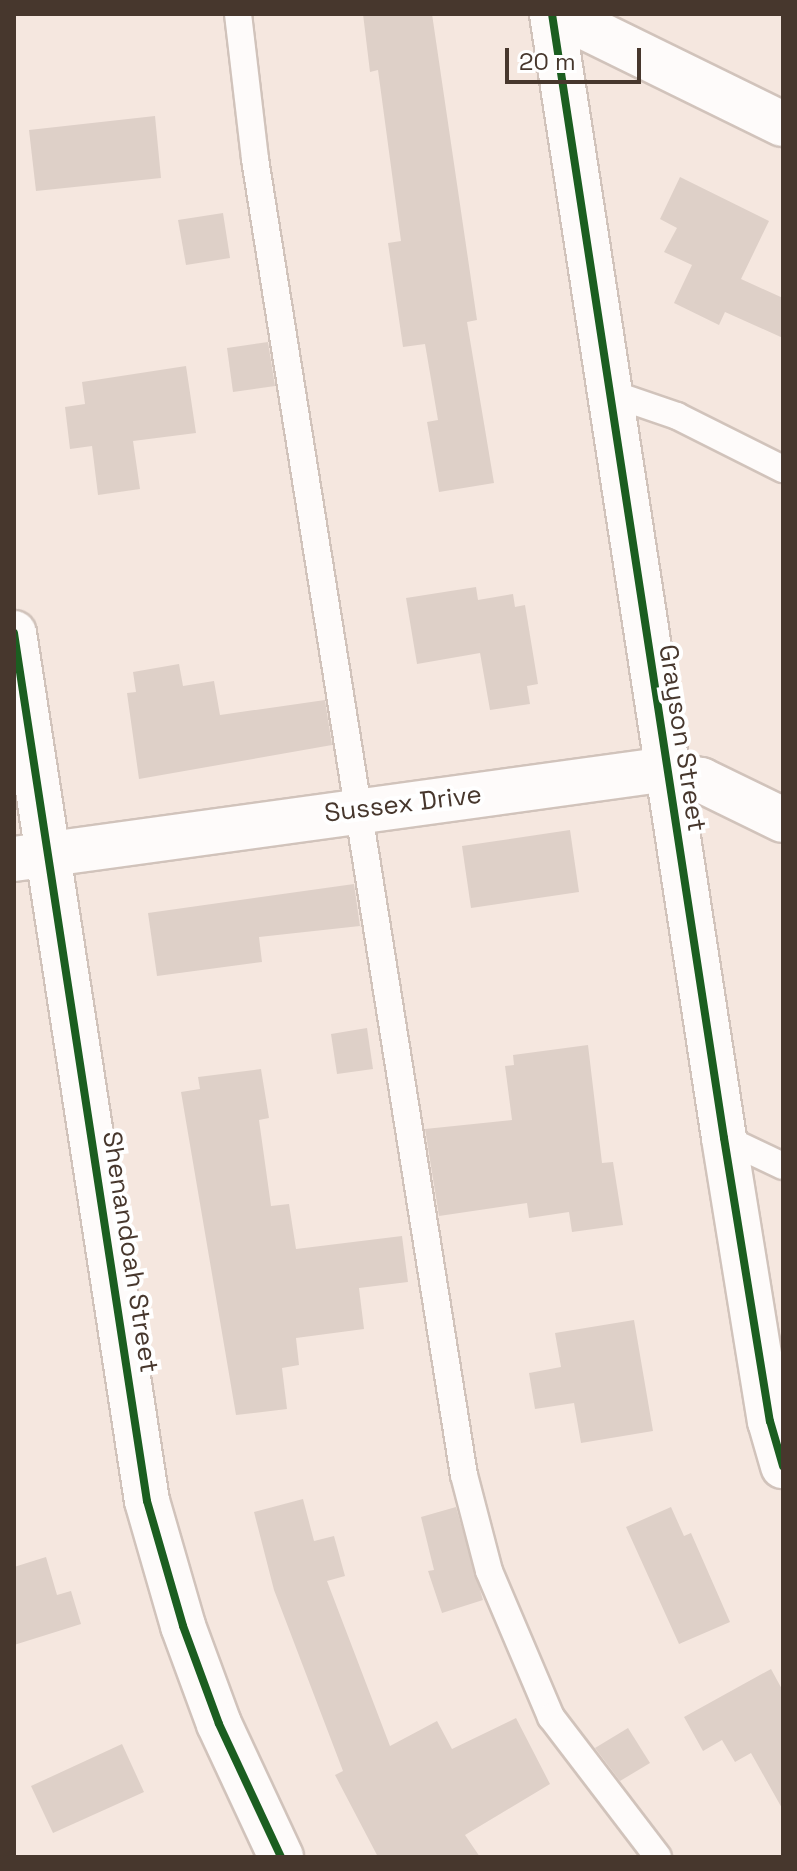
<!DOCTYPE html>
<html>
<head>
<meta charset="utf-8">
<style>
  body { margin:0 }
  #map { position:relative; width:797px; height:1871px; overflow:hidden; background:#f5e7df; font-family:"Space Grotesk",sans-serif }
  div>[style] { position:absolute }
  .building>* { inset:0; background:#ded0c8 }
  .roads { filter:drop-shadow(2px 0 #d1c3bb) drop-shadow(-2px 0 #d1c3bb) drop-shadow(0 2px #d1c3bb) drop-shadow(0 -2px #d1c3bb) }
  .service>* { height:26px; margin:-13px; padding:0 13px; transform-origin:13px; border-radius:13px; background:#fefbfa }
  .minor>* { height:44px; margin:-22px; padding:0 22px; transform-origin:22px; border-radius:22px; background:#fefbfa }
  .tertiary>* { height:44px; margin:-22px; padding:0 22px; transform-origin:22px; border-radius:22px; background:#fefbfa }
  .cycleway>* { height:8px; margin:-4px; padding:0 4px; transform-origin:4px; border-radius:4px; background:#1b5e20 }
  span { translate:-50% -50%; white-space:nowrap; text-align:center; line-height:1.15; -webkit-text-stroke:8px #fff; paint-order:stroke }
  .street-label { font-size:26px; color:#47372d }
  .frame { position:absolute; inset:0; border:16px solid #47372d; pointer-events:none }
  .scale { position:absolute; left:505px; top:48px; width:136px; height:36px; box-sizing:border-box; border:4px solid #47372d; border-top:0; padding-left:10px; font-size:24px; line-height:28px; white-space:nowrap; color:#47372d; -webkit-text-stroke:6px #fff; paint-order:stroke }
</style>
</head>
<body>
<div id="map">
  <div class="building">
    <i style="clip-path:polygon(363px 14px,432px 14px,477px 320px,467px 322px,494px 483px,439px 492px,427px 422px,438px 420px,425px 344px,403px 347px,388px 243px,401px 241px,378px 70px,370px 72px)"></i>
    <i style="clip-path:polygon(155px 116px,161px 178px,36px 191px,29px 130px)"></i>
    <i style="clip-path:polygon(680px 177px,769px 221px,741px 279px,783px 298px,783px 338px,725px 312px,719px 325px,674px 303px,692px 265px,664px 252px,677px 228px,660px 219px)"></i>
    <i style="clip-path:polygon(223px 213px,230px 258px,186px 265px,178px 220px)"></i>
    <i style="clip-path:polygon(268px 342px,275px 386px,233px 392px,227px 348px)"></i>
    <i style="clip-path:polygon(186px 366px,196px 433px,133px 441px,140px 489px,98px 495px,92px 446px,70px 449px,65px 407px,85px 404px,82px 382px)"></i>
    <i style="clip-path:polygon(476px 587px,478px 600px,513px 594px,515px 607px,525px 605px,538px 684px,527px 686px,530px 704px,490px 710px,480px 653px,417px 664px,406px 598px)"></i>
    <i style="clip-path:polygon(179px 664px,183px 686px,214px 681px,220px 715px,325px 700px,332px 745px,139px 779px,127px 693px,136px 692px,133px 672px)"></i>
    <i style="clip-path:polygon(570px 830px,579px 892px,471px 908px,462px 846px)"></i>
    <i style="clip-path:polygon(354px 884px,360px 926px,259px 937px,262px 962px,157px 976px,148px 913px)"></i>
    <i style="clip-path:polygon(367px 1028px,373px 1069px,337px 1074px,331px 1034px)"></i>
    <i style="clip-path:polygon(588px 1045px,602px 1163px,613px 1162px,623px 1225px,572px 1232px,569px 1212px,529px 1218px,527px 1203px,439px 1216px,425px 1129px,512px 1120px,505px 1066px,514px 1065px,513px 1055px)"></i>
    <i style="clip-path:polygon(261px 1069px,269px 1118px,259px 1120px,271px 1206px,289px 1204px,296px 1249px,402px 1236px,408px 1282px,359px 1288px,364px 1329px,296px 1338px,299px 1365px,282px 1368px,287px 1409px,236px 1415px,181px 1092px,200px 1089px,198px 1077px)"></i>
    <i style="clip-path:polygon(634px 1320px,653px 1431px,581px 1443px,574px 1403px,535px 1409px,529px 1373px,561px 1367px,555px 1333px)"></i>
    <i style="clip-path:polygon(303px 1499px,314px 1541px,334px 1536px,345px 1576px,327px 1581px,390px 1746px,437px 1721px,452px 1749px,516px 1718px,550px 1784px,465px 1835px,480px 1857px,378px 1857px,335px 1775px,343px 1771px,274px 1590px,254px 1512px)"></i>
    <i style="clip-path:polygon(456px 1507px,483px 1600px,442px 1613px,428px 1571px,434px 1570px,421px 1517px)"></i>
    <i style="clip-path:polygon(671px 1507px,684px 1536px,691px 1533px,730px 1622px,679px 1644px,626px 1527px)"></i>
    <i style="clip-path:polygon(46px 1557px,57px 1595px,71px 1591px,81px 1624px,14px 1645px,14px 1567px)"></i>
    <i style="clip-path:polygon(771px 1669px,783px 1691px,783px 1810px,751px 1753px,735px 1762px,722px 1740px,703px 1751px,684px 1717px)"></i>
    <i style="clip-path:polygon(628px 1728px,650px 1763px,620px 1781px,595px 1748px)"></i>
    <i style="clip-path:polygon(122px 1744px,144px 1792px,53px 1833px,31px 1786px)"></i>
  </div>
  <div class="roads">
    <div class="service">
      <i style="left:238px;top:14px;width:146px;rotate:83.3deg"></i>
      <i style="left:255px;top:159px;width:1332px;rotate:80.98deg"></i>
      <i style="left:464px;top:1475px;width:99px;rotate:75.4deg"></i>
      <i style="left:489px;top:1571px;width:159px;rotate:67deg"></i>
      <i style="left:551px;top:1717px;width:176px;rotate:52.6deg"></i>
      <i style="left:610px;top:393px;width:71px;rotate:18.9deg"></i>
      <i style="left:677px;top:416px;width:119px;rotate:26.6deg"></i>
      <i style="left:724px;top:1138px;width:65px;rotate:25.4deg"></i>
    </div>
    <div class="minor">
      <i style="left:558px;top:14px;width:250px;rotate:26.1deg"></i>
      <i style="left:14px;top:633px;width:878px;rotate:81.29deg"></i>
      <i style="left:147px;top:1501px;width:130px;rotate:73.9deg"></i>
      <i style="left:183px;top:1626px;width:104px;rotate:69.8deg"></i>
      <i style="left:219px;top:1724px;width:147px;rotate:65deg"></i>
      <i style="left:14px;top:859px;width:645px;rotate:-7.84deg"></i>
      <i style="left:653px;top:771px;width:49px;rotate:10.6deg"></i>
      <i style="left:701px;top:780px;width:91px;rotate:26deg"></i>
    </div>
    <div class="tertiary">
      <i style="left:552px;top:14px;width:1137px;rotate:81.3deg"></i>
      <i style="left:724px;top:1138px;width:287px;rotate:80.8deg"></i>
      <i style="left:770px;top:1421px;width:47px;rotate:73.9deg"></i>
    </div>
  </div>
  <div class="cycleway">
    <i style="left:552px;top:14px;width:1137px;rotate:81.3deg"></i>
    <i style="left:724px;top:1138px;width:287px;rotate:80.8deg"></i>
    <i style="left:770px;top:1421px;width:47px;rotate:73.9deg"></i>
    <i style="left:14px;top:633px;width:878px;rotate:81.29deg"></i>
    <i style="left:147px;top:1501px;width:130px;rotate:73.9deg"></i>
    <i style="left:183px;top:1626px;width:104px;rotate:69.8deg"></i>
    <i style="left:219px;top:1724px;width:147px;rotate:65deg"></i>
  </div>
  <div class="street-label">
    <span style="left:682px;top:738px;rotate:81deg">Grayson Street</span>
    <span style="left:403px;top:804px;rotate:-7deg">Sussex Drive</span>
    <span style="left:130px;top:1252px;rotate:81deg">Shenandoah Street</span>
  </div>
  <div class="frame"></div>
  <div class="scale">20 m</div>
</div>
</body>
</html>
